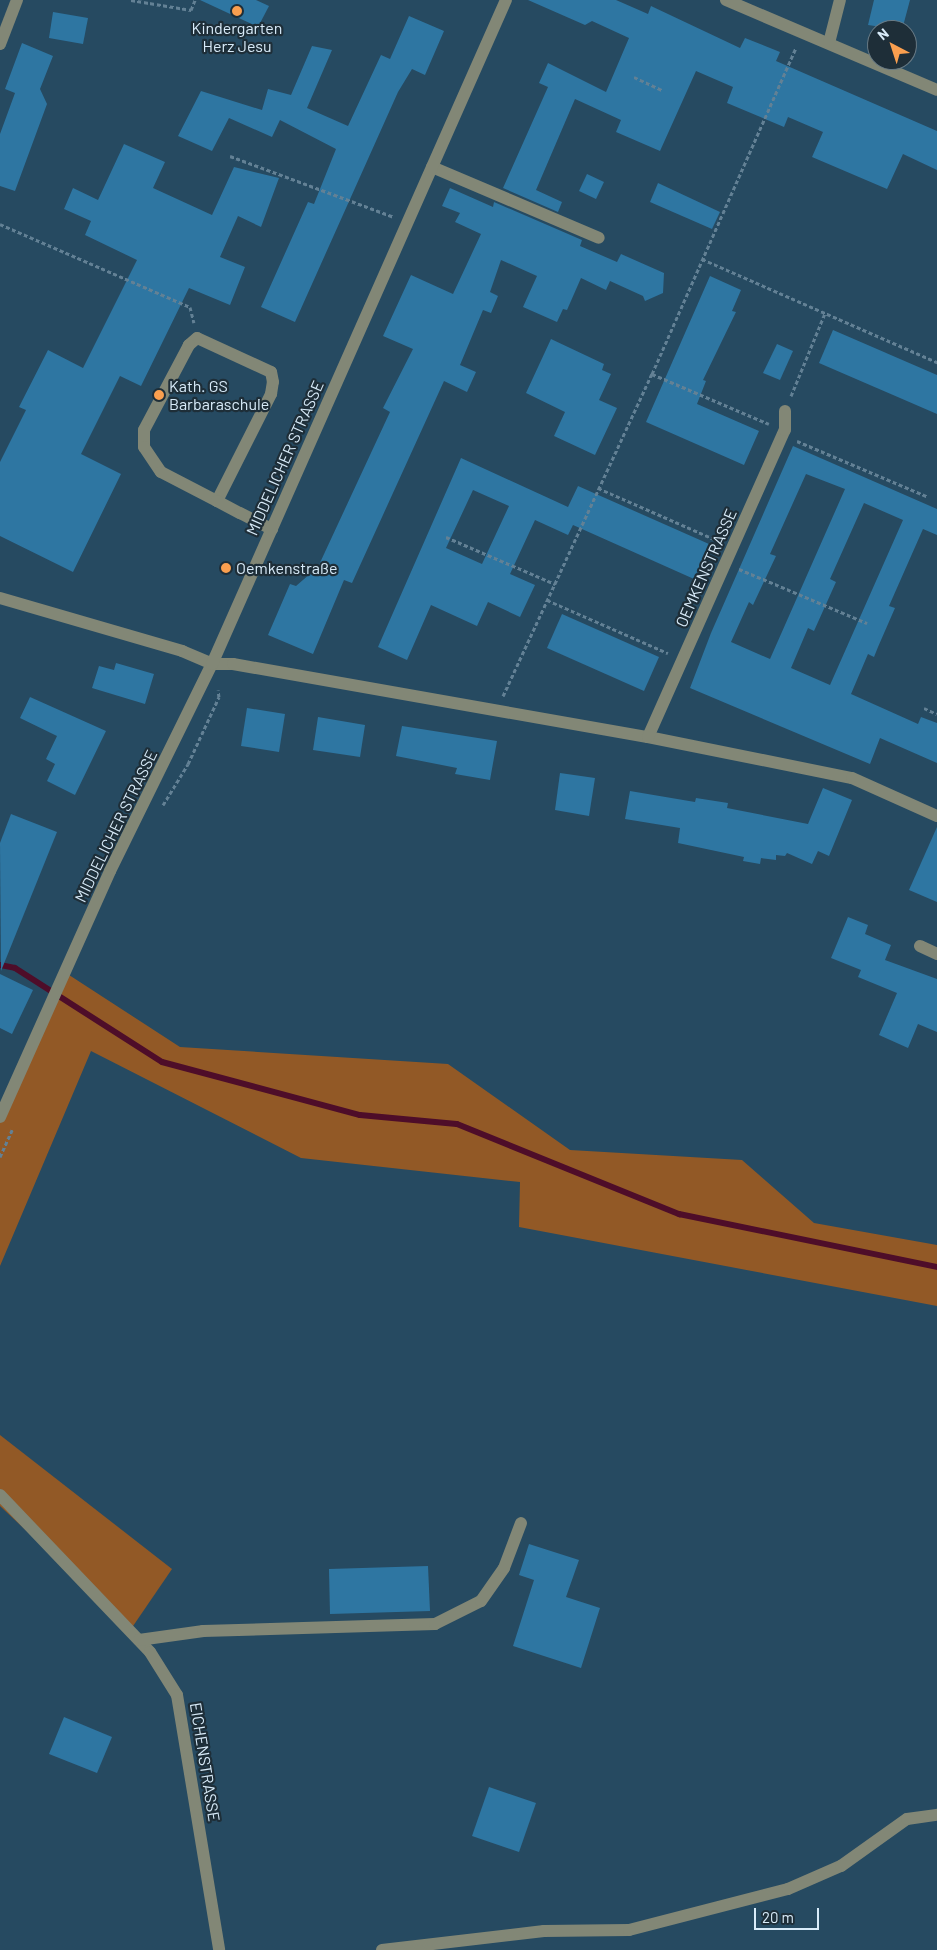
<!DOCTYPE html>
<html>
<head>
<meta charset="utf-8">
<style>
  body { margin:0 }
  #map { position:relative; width:937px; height:1950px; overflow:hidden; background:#264a61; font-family:Barlow,sans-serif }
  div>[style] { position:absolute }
  .green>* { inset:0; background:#925926 }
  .stream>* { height:6px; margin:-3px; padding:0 3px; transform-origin:3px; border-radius:3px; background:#4e0d29 }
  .building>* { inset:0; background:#2e76a2 }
  .path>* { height:3px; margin-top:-1.5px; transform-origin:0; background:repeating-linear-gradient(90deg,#638195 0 4px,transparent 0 6.5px) }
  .minor>* { height:12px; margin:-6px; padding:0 6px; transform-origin:6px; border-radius:6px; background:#828776 }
  .dots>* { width:14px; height:14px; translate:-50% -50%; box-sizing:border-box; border:2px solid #1e2e38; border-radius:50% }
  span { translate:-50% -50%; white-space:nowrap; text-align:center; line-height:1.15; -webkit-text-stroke:4.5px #1e2e38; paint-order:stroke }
  .poi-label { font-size:16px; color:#d8ebf9 }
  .left { translate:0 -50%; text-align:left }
  .street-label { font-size:16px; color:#d8ebf9 }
  .north { position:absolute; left:867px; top:20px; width:50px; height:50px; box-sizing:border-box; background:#1e2e38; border:1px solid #687a85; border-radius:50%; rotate:320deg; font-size:14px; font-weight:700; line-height:20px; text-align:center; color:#d8ebf9 }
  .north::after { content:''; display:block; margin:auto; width:18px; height:22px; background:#fa9f4f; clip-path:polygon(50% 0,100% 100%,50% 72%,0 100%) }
  .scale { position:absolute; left:754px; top:1908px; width:65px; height:22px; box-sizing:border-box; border:2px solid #d8ebf9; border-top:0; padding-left:6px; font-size:15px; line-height:18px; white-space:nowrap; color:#d8ebf9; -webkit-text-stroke:4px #1e2e38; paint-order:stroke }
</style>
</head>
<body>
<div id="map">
  <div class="green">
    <i style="clip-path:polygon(66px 973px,180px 1047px,448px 1064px,570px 1150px,742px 1160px,814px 1223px,937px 1245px,937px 1306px,519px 1227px,520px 1182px,301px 1158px,91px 1051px,0 1266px,0 1117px)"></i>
    <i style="clip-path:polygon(0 1435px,172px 1569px,131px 1629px,0 1506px)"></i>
  </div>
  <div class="stream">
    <i style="left:0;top:965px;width:15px;rotate:11deg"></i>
    <i style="left:15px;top:968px;width:174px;rotate:32.6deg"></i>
    <i style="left:162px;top:1062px;width:205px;rotate:15deg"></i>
    <i style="left:360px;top:1115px;width:97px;rotate:5.3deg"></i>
    <i style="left:457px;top:1124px;width:240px;rotate:22.1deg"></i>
    <i style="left:679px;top:1214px;width:263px;rotate:11.6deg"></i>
  </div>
  <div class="building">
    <i style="clip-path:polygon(200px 0,256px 0,269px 6px,258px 27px)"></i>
    <i style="clip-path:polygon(528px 0,616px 0,648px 14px,651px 6px,740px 48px,745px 38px,780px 52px,776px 61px,937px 131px,937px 170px,903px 154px,887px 189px,812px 157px,823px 132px,788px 117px,784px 127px,727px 103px,733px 87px,696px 71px,660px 151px,616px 132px,621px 120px,575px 99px,536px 190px,562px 202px,558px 212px,503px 188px,548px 87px,539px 83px,548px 63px,606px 92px,629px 38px,592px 21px,585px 25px)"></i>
    <i style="clip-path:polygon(874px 0,910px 0,902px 30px,868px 25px)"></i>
    <i style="clip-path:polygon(53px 12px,88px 18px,83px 44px,49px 38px)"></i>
    <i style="clip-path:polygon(409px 16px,444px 31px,425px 75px,412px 69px,398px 92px,295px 322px,261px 307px,308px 202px,314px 204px,336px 149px,280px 120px,272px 137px,229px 118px,212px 151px,178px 136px,201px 91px,262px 110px,268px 89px,291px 95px,312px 46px,332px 50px,307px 108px,348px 126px,381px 55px,390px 59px)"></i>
    <i style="clip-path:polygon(22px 43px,53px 56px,40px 89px,47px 104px,15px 191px,0 186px,0 134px,15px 93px,5px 89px)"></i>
    <i style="clip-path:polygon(124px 144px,165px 162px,153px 188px,212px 215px,234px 167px,279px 178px,261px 227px,238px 216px,220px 257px,245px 267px,230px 305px,189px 288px,141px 386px,120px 376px,81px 454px,121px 474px,73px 572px,0 536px,0 462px,26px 410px,19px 407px,48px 350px,83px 368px,137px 260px,85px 235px,91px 221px,64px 209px,73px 188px,98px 200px)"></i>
    <i style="clip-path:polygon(587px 174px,604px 182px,596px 199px,579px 191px)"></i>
    <i style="clip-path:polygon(658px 183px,720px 212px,712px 229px,650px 202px)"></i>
    <i style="clip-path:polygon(450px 188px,493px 207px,494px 202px,582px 240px,580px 246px,617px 262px,621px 254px,664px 273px,663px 293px,645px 301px,643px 296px,610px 281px,606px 290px,581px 278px,567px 310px,563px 309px,557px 322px,523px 307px,537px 276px,501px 260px,490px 292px,498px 296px,491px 313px,483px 310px,460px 365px,476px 372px,467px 392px,444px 381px,352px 583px,344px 580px,313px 654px,268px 635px,290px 584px,296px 586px,318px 567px,390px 412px,383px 408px,413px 349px,383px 336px,411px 275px,453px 294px,481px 234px,455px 222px,460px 213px,442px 206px)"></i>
    <i style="clip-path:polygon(710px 276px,741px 290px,732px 311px,736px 312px,703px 380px,706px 381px,697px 404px,759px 431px,744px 465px,646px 422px)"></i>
    <i style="clip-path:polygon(833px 330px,937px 375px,937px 414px,819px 363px)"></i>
    <i style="clip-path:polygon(551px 339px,604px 364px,602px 370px,611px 374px,599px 400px,617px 408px,595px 455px,554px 436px,565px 412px,526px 393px)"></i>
    <i style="clip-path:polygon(777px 344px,793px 351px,780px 380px,763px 373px)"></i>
    <i style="clip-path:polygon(evenodd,793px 446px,937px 509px,937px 535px,923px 529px,889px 606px,895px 608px,878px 647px,874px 657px,868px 654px,851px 694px,918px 724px,921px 717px,937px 723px,937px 763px,880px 738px,870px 764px,690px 688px,711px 633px,793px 446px,806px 474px,845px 489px,770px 659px,731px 642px,749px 602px,753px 605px,776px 556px,770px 554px,806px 474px,793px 446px,864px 503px,903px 520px,830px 685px,791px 668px,808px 628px,814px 631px,836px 582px,830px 579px,864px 503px)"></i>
    <i style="clip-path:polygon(evenodd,461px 458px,568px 507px,578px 486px,709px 544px,694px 579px,573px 525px,568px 535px,535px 520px,510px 574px,535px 585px,520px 617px,488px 602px,477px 626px,431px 605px,407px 660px,378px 647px,461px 458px,473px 490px,509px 506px,482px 564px,446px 548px,473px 490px)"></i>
    <i style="clip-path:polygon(562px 614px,659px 657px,644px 691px,547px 648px)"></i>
    <i style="clip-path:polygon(116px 663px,154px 674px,145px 704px,92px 688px,99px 666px,114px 670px)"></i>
    <i style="clip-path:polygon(30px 697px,106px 731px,75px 795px,47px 781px,55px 764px,46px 759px,57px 736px,20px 718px)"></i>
    <i style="clip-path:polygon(247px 708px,285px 714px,279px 752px,241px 746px)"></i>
    <i style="clip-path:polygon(318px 717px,365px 725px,360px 757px,313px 750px)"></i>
    <i style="clip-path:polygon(402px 726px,497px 741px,490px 780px,455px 774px,457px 768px,396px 756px)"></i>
    <i style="clip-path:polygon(560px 773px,595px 778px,589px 816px,555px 810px)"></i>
    <i style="clip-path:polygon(823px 788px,852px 800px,829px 856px,818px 851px,812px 864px,787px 853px,785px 856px,776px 855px,776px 860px,761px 858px,760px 864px,743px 861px,744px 857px,678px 843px,680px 828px,625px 819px,630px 791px,695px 802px,696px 798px,728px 803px,727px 808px,808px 824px)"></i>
    <i style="clip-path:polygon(11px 814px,57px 832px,1px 971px,0 843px)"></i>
    <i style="clip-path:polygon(937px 827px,937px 902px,909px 890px)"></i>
    <i style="clip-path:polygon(848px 917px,868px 925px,865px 934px,891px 945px,885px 960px,937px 979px,937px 1032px,918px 1024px,908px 1048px,879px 1035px,897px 993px,858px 977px,861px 970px,831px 958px)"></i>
    <i style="clip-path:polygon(0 974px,33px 990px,12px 1034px,0 1028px)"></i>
    <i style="clip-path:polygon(529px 1544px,579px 1560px,566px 1597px,600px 1608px,581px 1668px,513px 1646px,534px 1580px,519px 1575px)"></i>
    <i style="clip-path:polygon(428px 1566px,430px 1611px,330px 1614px,329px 1569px)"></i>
    <i style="clip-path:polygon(64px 1717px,112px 1737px,97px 1773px,49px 1754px)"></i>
    <i style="clip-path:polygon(489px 1787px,536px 1803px,519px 1852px,472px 1836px)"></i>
  </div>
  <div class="path">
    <i style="left:131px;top:0;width:61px;rotate:9.5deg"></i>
    <i style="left:191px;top:10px;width:11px;rotate:-68deg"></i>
    <i style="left:634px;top:77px;width:31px;rotate:25deg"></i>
    <i style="left:230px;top:156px;width:175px;rotate:20.4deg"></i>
    <i style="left:0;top:224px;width:207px;rotate:23.6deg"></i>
    <i style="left:190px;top:307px;width:16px;rotate:76deg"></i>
    <i style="left:702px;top:259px;width:257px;rotate:23.7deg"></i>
    <i style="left:652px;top:374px;width:127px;rotate:23.1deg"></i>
    <i style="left:791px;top:396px;width:90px;rotate:-67.7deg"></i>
    <i style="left:797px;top:441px;width:142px;rotate:23.1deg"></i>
    <i style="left:598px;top:488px;width:132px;rotate:23.7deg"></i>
    <i style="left:446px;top:537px;width:119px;rotate:23.3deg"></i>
    <i style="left:739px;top:569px;width:139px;rotate:22.9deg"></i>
    <i style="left:547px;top:600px;width:132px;rotate:23.7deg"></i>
    <i style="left:503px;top:696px;width:355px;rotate:-65.2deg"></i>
    <i style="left:652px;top:374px;width:356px;rotate:-66.2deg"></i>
    <i style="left:924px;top:708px;width:14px;rotate:25deg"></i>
    <i style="left:163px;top:805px;width:48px;rotate:-58.6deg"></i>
    <i style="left:188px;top:764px;width:74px;rotate:-65.2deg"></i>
    <i style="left:219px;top:697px;width:7px;rotate:-98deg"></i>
    <i style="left:0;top:1157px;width:30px;rotate:-66deg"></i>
  </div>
  <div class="minor">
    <i style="left:726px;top:0;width:229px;rotate:23.1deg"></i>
    <i style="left:829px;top:43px;width:44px;rotate:-75.7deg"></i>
    <i style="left:0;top:44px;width:47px;rotate:-68.9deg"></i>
    <i style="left:432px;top:167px;width:181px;rotate:23deg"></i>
    <i style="left:217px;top:501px;width:120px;rotate:-63.2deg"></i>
    <i style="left:271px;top:394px;width:12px;rotate:-81deg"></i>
    <i style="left:273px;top:382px;width:10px;rotate:-101deg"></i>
    <i style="left:271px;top:372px;width:81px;rotate:-155.3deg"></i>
    <i style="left:197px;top:338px;width:11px;rotate:139deg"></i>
    <i style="left:189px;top:345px;width:96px;rotate:117.9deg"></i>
    <i style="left:144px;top:430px;width:17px;rotate:90deg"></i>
    <i style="left:144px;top:447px;width:30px;rotate:56deg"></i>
    <i style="left:161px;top:472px;width:63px;rotate:27.4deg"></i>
    <i style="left:217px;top:501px;width:26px;rotate:28deg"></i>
    <i style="left:240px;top:513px;width:36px;rotate:27deg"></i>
    <i style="left:0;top:598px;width:190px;rotate:16.2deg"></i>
    <i style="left:182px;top:651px;width:33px;rotate:23deg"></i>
    <i style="left:212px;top:664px;width:21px"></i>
    <i style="left:233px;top:664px;width:421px;rotate:10deg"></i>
    <i style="left:648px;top:737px;width:208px;rotate:11.4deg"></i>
    <i style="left:852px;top:778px;width:93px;rotate:24.1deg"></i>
    <i style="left:648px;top:737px;width:336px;rotate:-66deg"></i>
    <i style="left:785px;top:430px;width:19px;rotate:-90deg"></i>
    <i style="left:920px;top:946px;width:19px;rotate:25deg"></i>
    <i style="left:0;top:1117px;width:269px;rotate:-65.9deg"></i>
    <i style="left:110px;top:871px;width:231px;rotate:-63.8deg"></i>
    <i style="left:212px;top:664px;width:726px;rotate:-66.12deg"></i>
    <i style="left:0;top:1495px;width:217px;rotate:46.3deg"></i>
    <i style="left:150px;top:1652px;width:51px;rotate:57.9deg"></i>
    <i style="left:177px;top:1695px;width:258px;rotate:80.6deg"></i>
    <i style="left:139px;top:1640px;width:65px;rotate:-8deg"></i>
    <i style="left:203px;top:1631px;width:232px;rotate:-1.7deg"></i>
    <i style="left:435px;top:1624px;width:51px;rotate:-26.6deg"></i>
    <i style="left:481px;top:1601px;width:40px;rotate:-55.1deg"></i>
    <i style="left:504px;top:1568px;width:48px;rotate:-69.3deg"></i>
    <i style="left:382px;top:1950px;width:163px;rotate:-6.7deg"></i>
    <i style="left:544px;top:1931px;width:85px;rotate:-0.7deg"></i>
    <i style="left:629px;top:1930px;width:164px;rotate:-14.5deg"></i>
    <i style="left:788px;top:1889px;width:58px;rotate:-23.5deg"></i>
    <i style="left:841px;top:1866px;width:81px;rotate:-35.5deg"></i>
    <i style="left:907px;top:1819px;width:30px;rotate:-8deg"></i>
  </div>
  <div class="dots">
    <i style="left:237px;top:11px;background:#fa9f4f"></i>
    <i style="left:159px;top:395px;background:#fa9f4f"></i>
    <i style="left:226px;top:568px;background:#fa9f4f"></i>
  </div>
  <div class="poi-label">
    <span style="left:237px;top:37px">Kindergarten<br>Herz Jesu</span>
    <span class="left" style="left:169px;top:395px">Kath. GS<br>Barbaraschule</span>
    <span class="left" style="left:236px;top:568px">Oemkenstraße</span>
  </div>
  <div class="street-label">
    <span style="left:285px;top:458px;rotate:-66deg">MIDDELICHER STRASSE</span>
    <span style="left:706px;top:568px;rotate:-66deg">OEMKENSTRASSE</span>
    <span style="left:116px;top:826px;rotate:-64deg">MIDDELICHER STRASSE</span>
    <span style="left:205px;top:1762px;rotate:81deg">EICHENSTRASSE</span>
  </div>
  <div class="north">N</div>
  <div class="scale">20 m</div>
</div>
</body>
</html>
